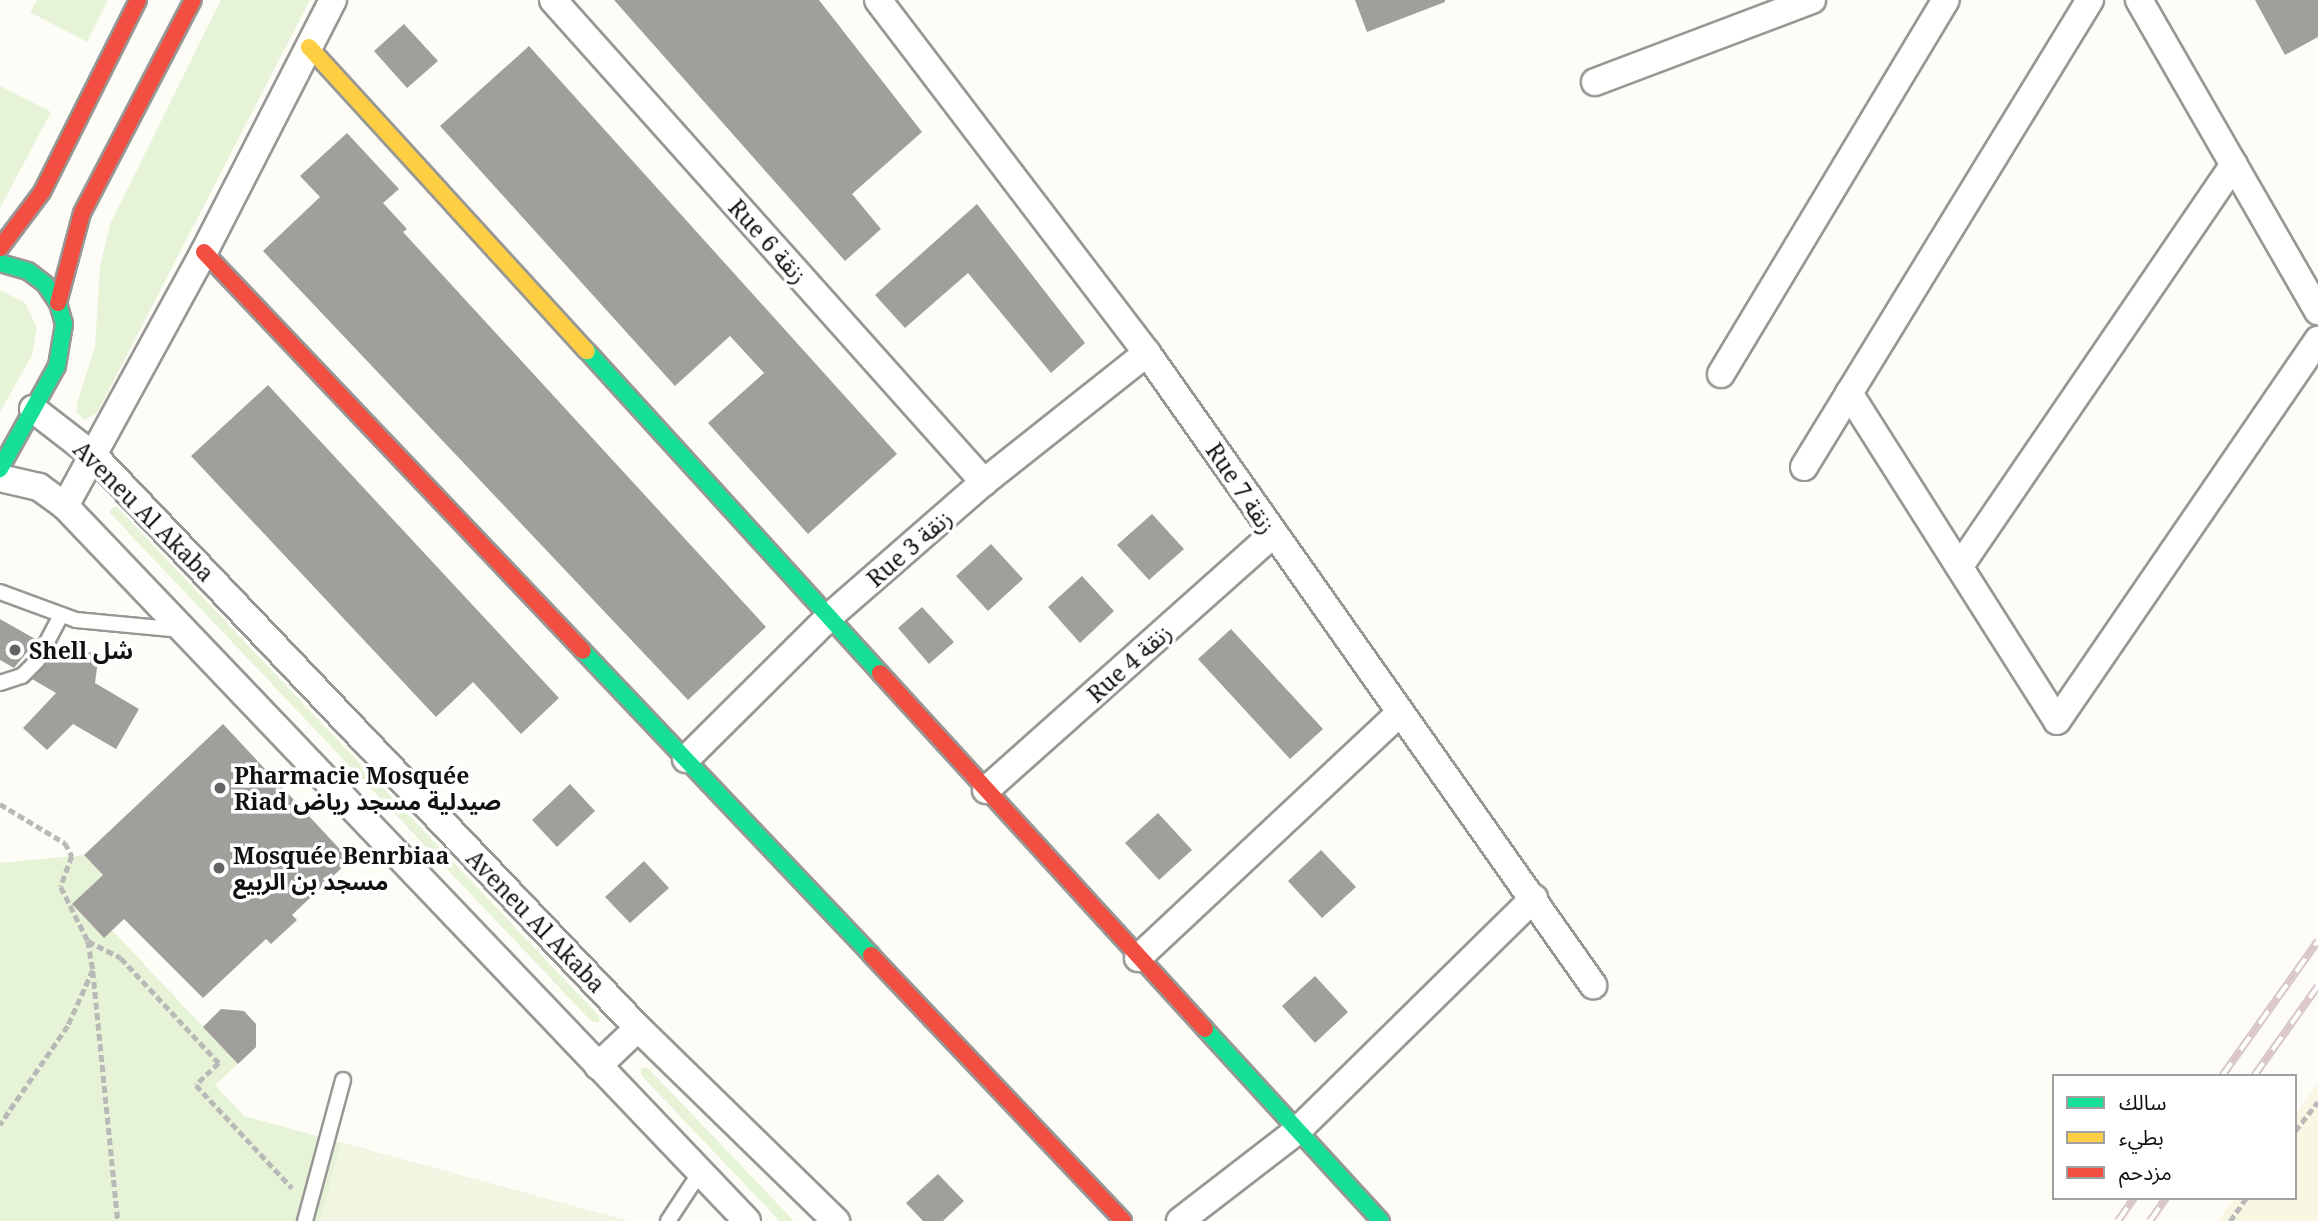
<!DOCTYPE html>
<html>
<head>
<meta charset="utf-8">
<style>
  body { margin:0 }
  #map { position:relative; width:2318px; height:1221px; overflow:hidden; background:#fdfcf7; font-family:"Noto Serif","Noto Sans Arabic",serif }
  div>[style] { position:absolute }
  .farmland>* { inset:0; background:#f9f7e4 }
  .green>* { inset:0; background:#e7f3d7 }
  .pitch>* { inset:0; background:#f0f6e1 }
  .building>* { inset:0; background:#a19f9c }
  .path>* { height:4.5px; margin-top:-2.25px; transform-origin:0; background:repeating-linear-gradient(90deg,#b9b9b8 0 7px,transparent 0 10.5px) }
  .roads { filter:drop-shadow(2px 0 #979795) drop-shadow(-2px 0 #979795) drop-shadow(0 2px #979795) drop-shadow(0 -2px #979795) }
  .lane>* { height:14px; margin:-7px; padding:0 7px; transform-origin:7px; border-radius:7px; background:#fffffe }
  .street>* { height:26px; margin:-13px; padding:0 13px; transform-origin:13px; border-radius:13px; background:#fffffe }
  .fast>* { height:16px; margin:-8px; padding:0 8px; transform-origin:8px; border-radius:8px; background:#16e098 }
  .slow>* { height:16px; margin:-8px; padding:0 8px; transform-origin:8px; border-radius:8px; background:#ffcf43 }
  .jam>* { height:16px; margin:-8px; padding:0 8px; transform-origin:8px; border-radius:8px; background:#f24e42 }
  .rail>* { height:8px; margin-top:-4px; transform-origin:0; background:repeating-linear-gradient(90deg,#fff 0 16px,#d9c6c7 0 32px); box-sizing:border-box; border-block:2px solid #d9c6c7 }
  .dots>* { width:19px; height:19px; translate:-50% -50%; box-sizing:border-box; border:4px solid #fff; border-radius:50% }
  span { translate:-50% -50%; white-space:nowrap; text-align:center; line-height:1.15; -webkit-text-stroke:7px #fff; paint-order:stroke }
  .street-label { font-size:23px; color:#111 }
  .poi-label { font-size:23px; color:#111; font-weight:700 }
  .left { translate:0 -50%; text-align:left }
  .legend { position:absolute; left:2052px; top:1074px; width:245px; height:126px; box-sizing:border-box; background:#fff; border:2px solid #a0a0a0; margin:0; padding:9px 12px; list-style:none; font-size:21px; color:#111 }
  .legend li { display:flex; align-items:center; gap:14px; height:35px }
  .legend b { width:35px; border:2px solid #a0a0a0 }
</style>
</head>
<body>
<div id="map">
  <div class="farmland">
    <i style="clip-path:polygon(2318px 1083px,2318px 1221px,2218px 1221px,2235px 1198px,2295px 1198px,2295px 1115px)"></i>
  </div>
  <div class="green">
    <i style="clip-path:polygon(37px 0,108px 0,87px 42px,30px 12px)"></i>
    <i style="clip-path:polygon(221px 0,310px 0,97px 413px,85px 420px,76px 412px,77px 403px,95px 347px,100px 267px,110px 224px)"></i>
    <i style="clip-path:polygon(0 86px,51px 112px,0 208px)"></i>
    <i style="clip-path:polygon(0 290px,25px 303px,37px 328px,32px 355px,0 412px)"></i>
    <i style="clip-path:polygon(116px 506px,599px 1016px,599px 1022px,592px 1022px,109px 512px)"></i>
    <i style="clip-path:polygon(84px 855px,135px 909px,112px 930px,238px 1064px,215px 1085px,244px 1116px,628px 1221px,0 1221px,0 863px)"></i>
    <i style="clip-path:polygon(641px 1068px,648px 1068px,794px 1221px,780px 1221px,774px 1215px,641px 1075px)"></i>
  </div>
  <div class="pitch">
    <i style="clip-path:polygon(341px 1143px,628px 1221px,320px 1221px)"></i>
  </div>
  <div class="building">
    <i style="clip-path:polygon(614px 0,819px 0,922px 132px,852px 194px,881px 229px,845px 261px)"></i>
    <i style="clip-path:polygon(1355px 0,1445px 0,1445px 2px,1367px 32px)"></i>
    <i style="clip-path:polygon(2255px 0,2318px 0,2318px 37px,2285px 55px)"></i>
    <i style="clip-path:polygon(404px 24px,438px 61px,407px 88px,374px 51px)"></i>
    <i style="clip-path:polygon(529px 46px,897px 454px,808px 534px,708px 423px,764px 373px,730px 336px,675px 386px,440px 126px)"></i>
    <i style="clip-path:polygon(347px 133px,399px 189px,383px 203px,407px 229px,403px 232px,766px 627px,688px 700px,263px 251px,320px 197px,300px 176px)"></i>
    <i style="clip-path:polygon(977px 204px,1085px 343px,1051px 373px,968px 273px,905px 328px,875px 295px)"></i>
    <i style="clip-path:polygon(268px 385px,559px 698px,521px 734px,473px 682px,436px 717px,191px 456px)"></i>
    <i style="clip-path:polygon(1152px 514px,1184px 549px,1149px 580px,1117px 545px)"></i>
    <i style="clip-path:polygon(991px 544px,1023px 579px,988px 611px,956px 576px)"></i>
    <i style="clip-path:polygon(1082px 576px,1114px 611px,1080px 643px,1048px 607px)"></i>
    <i style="clip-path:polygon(922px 607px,954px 642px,929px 664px,898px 628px)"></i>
    <i style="clip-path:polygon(0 619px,37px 640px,14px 668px,0 660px)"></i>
    <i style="clip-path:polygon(1231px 629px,1323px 729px,1290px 759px,1198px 659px)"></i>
    <i style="clip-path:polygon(54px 650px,99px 653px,95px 683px,139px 709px,116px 749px,73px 724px,47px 750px,23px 728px,56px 693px,32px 679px)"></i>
    <i style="clip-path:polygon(223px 724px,350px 860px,292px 915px,297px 920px,271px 944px,266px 939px,203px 998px,124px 919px,104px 938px,72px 904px,103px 875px,84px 855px)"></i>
    <i style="clip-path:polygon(570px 784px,595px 811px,557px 847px,532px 820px)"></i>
    <i style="clip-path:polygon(1158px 813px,1192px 850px,1159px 880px,1125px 843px)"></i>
    <i style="clip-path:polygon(1321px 850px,1356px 887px,1322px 918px,1288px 881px)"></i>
    <i style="clip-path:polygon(644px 861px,669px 888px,630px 923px,605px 897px)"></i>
    <i style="clip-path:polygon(1315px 976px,1348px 1012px,1315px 1043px,1282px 1006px)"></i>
    <i style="clip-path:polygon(221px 1009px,244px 1011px,256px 1024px,256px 1047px,238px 1064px,203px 1027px)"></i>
    <i style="clip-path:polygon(938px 1174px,964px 1201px,943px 1221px,923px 1221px,906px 1203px)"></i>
  </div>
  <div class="path">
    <i style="left:0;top:804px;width:76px;rotate:31deg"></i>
    <i style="left:65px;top:843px;width:15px;rotate:62deg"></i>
    <i style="left:72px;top:856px;width:33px;rotate:110deg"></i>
    <i style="left:61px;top:887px;width:60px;rotate:63.4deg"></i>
    <i style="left:88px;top:941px;width:29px;rotate:80deg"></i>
    <i style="left:93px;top:970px;width:61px;rotate:114.1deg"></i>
    <i style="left:68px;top:1026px;width:120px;rotate:124.5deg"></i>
    <i style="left:88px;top:941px;width:37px;rotate:27deg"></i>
    <i style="left:121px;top:958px;width:144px;rotate:47deg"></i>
    <i style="left:219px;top:1063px;width:32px;rotate:136deg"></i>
    <i style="left:196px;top:1085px;width:141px;rotate:47deg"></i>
    <i style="left:93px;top:971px;width:251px;rotate:84.3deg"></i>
    <i style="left:2295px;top:1131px;width:37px;rotate:-52deg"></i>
    <i style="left:2230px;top:1221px;width:28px;rotate:-55deg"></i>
  </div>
  <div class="roads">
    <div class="lane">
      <i style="left:0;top:592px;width:81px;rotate:20.2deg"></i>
      <i style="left:76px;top:620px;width:106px;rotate:5.4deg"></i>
      <i style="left:0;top:683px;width:23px;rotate:-18deg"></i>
      <i style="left:22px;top:676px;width:21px;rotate:-45deg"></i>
      <i style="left:37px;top:661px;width:52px;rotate:-62.4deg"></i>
      <i style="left:305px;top:1221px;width:146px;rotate:-74.9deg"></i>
      <i style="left:668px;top:1221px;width:56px;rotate:-56.6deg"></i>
    </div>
    <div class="street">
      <i style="left:553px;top:0;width:647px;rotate:48.2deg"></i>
      <i style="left:878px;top:0;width:444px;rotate:52.7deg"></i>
      <i style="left:1147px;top:353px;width:774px;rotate:54.79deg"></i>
      <i style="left:2139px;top:0;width:359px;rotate:60.1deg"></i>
      <i style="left:1595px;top:82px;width:232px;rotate:-20.7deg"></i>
      <i style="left:1721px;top:374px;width:436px;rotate:-59deg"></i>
      <i style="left:1849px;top:393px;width:388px;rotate:57.6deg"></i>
      <i style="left:2057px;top:721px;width:462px;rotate:-55.6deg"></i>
      <i style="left:33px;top:409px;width:78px;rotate:37.7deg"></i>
      <i style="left:95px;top:457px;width:788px;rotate:46.44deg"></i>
      <i style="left:638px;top:1028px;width:277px;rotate:44.3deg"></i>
      <i style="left:1804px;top:467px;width:548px;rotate:-58.52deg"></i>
      <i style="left:0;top:478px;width:40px;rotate:13deg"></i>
      <i style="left:39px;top:487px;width:32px;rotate:36deg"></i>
      <i style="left:65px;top:506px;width:988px;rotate:46.35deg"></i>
      <i style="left:65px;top:506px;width:290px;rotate:-61.3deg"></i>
      <i style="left:204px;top:252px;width:283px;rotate:-62.9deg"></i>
      <i style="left:1960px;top:566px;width:486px;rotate:-55.7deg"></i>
      <i style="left:686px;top:759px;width:202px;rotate:-44.8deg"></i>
      <i style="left:829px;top:617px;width:206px;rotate:-41.1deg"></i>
      <i style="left:984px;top:482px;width:208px;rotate:-38.4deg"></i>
      <i style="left:986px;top:790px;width:383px;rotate:-41.7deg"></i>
      <i style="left:1138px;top:958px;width:359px;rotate:-43.1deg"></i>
      <i style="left:598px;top:1066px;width:55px;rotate:-43.5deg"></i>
      <i style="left:1180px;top:1221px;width:149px;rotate:-37.6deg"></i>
      <i style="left:1298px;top:1130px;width:331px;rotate:-44.5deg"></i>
    </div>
    <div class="fast">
      <i style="left:0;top:263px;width:29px;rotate:16deg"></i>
      <i style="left:28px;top:271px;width:21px;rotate:37deg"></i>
      <i style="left:45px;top:284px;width:23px;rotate:56deg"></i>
      <i style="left:58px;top:303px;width:22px;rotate:74deg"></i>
      <i style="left:64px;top:324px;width:43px;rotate:99.5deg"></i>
      <i style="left:57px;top:366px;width:118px;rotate:119deg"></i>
      <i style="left:587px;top:351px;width:435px;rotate:47.7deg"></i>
      <i style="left:583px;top:651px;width:419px;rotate:46.5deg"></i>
      <i style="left:1205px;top:1029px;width:260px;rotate:47.5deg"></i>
    </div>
    <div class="slow">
      <i style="left:309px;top:47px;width:412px;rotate:47.6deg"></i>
    </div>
    <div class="jam">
      <i style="left:0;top:248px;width:70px;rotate:-53.1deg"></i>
      <i style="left:42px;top:192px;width:215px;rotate:-63.4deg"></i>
      <i style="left:204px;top:252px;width:550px;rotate:46.47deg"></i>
      <i style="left:58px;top:303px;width:93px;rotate:-75.1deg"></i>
      <i style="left:82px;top:213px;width:240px;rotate:-62.5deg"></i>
      <i style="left:880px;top:673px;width:482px;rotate:47.6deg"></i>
      <i style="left:871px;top:955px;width:366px;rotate:46.5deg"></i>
    </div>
  </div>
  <div class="rail">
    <i style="left:2222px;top:1076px;width:166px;rotate:-54.6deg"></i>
    <i style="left:2254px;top:1076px;width:110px;rotate:-54.6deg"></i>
    <i style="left:2118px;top:1221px;width:28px;rotate:-55deg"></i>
    <i style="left:2150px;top:1221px;width:28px;rotate:-55deg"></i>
  </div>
  <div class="dots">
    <i style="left:15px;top:650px;background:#646362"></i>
    <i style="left:220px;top:788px;background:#646362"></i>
    <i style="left:219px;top:868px;background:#646362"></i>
  </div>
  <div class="street-label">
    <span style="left:768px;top:241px;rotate:48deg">Rue 6 زنقة</span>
    <span style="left:1241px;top:488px;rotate:56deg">Rue 7 زنقة</span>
    <span style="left:144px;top:511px;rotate:45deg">Aveneu Al Akaba</span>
    <span style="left:909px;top:548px;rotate:-41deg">Rue 3 زنقة</span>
    <span style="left:1129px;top:663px;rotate:-42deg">Rue 4 زنقة</span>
    <span style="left:536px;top:921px;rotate:46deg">Aveneu Al Akaba</span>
  </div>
  <div class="poi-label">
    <span class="left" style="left:29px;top:650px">Shell شل</span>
    <span class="left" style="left:234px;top:788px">Pharmacie Mosquée<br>Riad صيدلية مسجد رياض</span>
    <span class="left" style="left:233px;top:868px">Mosquée Benrbiaa<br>مسجد بن الربيع</span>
  </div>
  <ul class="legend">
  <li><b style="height:9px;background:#16e098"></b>سالك</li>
  <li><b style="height:9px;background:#ffcf43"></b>بطيء</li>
  <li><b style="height:9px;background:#f24e42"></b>مزدحم</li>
  </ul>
</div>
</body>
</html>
